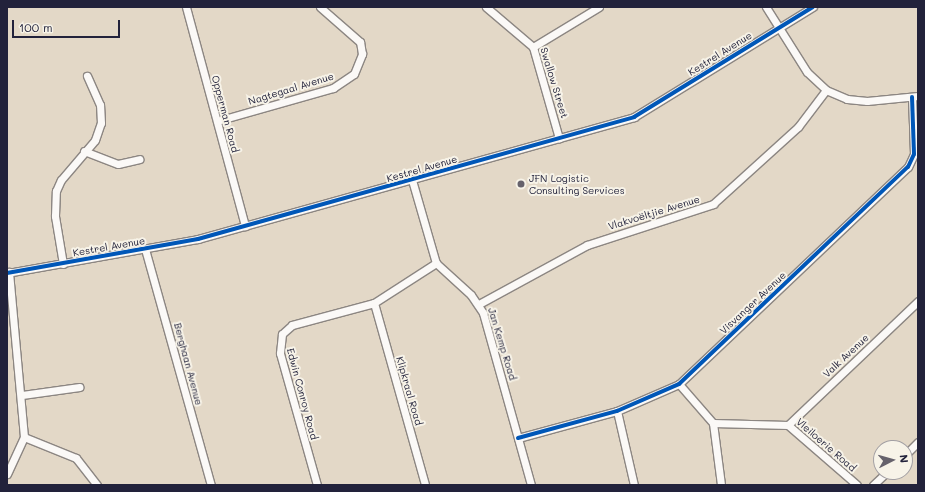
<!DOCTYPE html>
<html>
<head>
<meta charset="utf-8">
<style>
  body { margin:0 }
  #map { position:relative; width:925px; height:492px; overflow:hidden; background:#e3d8c7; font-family:Mali,sans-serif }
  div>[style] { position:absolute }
  .roads { filter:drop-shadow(1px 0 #8c8682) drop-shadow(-1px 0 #8c8682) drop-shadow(0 1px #8c8682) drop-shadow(0 -1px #8c8682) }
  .minor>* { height:7px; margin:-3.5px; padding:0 3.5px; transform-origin:3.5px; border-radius:3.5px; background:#fbf9f7 }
  .cycleway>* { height:4px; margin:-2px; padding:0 2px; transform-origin:2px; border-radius:2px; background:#0057b8 }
  .dots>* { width:11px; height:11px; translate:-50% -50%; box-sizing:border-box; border:2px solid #f7f3e8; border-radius:50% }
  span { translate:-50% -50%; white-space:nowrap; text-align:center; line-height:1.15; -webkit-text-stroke:4px #f7f3e8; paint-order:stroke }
  .street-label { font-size:10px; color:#22223b }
  .poi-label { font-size:10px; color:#22223b }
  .left { translate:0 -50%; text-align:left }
  .frame { position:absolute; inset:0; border:8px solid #22223b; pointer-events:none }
  .north { position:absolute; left:873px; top:440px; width:40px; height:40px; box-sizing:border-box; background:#f7f3e8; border:1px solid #a29fa3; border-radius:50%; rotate:84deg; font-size:11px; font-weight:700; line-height:16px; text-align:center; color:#22223b }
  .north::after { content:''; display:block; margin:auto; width:14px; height:18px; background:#66626c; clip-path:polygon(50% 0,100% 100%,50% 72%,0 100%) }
  .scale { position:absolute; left:12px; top:20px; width:108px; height:18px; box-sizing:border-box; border:2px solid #22223b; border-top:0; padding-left:5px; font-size:12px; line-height:14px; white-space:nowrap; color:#22223b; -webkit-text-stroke:3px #f7f3e8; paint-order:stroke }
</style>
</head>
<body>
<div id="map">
  <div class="roads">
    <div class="minor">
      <i style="left:186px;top:7px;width:227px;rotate:74.9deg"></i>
      <i style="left:486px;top:7px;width:62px;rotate:40.4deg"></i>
      <i style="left:533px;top:47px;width:95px;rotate:74.1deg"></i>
      <i style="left:766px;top:7px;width:77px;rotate:57.8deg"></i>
      <i style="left:807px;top:72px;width:26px;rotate:43deg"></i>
      <i style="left:826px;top:90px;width:23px;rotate:23deg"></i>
      <i style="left:847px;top:99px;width:20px;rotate:6deg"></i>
      <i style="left:867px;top:101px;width:51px;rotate:-5.6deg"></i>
      <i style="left:533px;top:47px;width:77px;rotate:-31.2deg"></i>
      <i style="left:217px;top:121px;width:121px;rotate:-15.9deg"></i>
      <i style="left:333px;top:88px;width:25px;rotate:-34deg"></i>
      <i style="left:354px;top:74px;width:22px;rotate:-68deg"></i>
      <i style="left:362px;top:54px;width:12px;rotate:-99deg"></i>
      <i style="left:360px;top:42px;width:53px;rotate:-138.8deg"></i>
      <i style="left:84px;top:151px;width:36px;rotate:21deg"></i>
      <i style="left:118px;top:164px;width:22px;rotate:-13deg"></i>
      <i style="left:412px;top:180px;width:86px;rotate:73.9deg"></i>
      <i style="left:436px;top:263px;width:47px;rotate:42.4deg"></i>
      <i style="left:471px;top:295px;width:22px;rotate:56deg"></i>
      <i style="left:483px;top:313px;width:179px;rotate:74.4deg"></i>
      <i style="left:145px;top:249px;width:245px;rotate:74.4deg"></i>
      <i style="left:63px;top:264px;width:49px;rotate:-99.5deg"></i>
      <i style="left:55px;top:216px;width:25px;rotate:-88deg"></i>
      <i style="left:56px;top:191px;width:12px;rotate:-66deg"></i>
      <i style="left:61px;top:180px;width:52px;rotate:-49.6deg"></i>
      <i style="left:95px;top:140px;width:18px;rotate:-71deg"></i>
      <i style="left:101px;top:123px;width:18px;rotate:-93deg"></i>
      <i style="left:100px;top:105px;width:32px;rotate:-114deg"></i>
      <i style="left:7px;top:273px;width:194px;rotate:-10.1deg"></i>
      <i style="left:198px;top:239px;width:453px;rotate:-15.6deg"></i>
      <i style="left:634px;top:117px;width:210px;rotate:-31.6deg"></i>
      <i style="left:374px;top:303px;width:189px;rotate:74.3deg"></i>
      <i style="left:479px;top:304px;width:123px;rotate:-28.6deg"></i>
      <i style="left:587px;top:245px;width:133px;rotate:-18deg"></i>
      <i style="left:713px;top:204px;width:115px;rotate:-42.2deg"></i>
      <i style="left:798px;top:127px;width:46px;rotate:-52.9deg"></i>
      <i style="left:679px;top:384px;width:52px;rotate:48.9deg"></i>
      <i style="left:713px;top:423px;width:75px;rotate:1.5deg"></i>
      <i style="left:788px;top:425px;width:91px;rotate:41deg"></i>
      <i style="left:22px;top:395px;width:58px;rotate:-8deg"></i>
      <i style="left:617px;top:411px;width:76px;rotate:77.1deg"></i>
      <i style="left:713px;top:423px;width:63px;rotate:82.6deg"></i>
      <i style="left:788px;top:425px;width:180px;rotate:-43.6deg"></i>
      <i style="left:24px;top:437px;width:56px;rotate:22deg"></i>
      <i style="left:76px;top:458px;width:34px;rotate:52deg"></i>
      <i style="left:518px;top:438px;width:103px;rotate:-15.3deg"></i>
      <i style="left:617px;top:411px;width:68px;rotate:-23.5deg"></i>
      <i style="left:679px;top:384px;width:315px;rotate:-43.5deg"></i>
      <i style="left:908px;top:167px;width:14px;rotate:-65deg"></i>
      <i style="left:914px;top:154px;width:57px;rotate:-92deg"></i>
      <i style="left:905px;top:455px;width:18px;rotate:-45deg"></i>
      <i style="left:7px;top:474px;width:41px;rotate:-65.3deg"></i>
      <i style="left:24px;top:437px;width:166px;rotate:-95.2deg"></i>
      <i style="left:317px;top:485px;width:137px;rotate:-105.7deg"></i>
      <i style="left:280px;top:353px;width:19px;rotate:-84deg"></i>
      <i style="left:282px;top:334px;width:13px;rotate:-42deg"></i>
      <i style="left:292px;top:325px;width:85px;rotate:-15deg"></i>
      <i style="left:374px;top:303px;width:74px;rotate:-32.8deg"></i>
      <i style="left:873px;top:485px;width:19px;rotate:-43deg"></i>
    </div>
  </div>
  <div class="cycleway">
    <i style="left:7px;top:273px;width:194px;rotate:-10.1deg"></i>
    <i style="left:198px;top:239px;width:453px;rotate:-15.6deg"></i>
    <i style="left:634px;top:117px;width:210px;rotate:-31.6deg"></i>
    <i style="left:518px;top:438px;width:103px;rotate:-15.3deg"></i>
    <i style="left:617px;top:411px;width:68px;rotate:-23.5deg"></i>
    <i style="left:679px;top:384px;width:315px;rotate:-43.5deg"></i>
    <i style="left:908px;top:167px;width:14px;rotate:-65deg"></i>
    <i style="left:914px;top:154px;width:57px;rotate:-92deg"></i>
  </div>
  <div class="dots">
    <i style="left:521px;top:184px;background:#66626c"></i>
  </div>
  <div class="street-label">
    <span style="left:720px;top:54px;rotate:-32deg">Kestrel Avenue</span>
    <span style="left:554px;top:83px;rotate:73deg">Swallow Street</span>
    <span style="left:291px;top:89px;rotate:-17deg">Nagtegaal Avenue</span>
    <span style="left:225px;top:114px;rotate:75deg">Opperman Road</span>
    <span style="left:422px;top:169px;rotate:-16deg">Kestrel Avenue</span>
    <span style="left:654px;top:213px;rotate:-17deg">Vlakvoëltjie Avenue</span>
    <span style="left:109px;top:247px;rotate:-10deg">Kestrel Avenue</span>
    <span style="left:753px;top:303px;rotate:-43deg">Visvanger Avenue</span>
    <span style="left:502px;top:344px;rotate:73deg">Jan Kemp Road</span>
    <span style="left:846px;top:356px;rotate:-43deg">Valk Avenue</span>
    <span style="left:188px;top:364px;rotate:75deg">Berghaan Avenue</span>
    <span style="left:409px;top:391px;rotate:74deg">Klipkraal Road</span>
    <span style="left:302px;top:394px;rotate:75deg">Edwin Conroy Road</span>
    <span style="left:826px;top:445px;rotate:41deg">Vleiloerie Road</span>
  </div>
  <div class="poi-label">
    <span class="left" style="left:529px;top:184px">JFN Logistic<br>Consulting Services</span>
  </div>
  <div class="frame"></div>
  <div class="north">N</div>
  <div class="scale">100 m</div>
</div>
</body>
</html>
